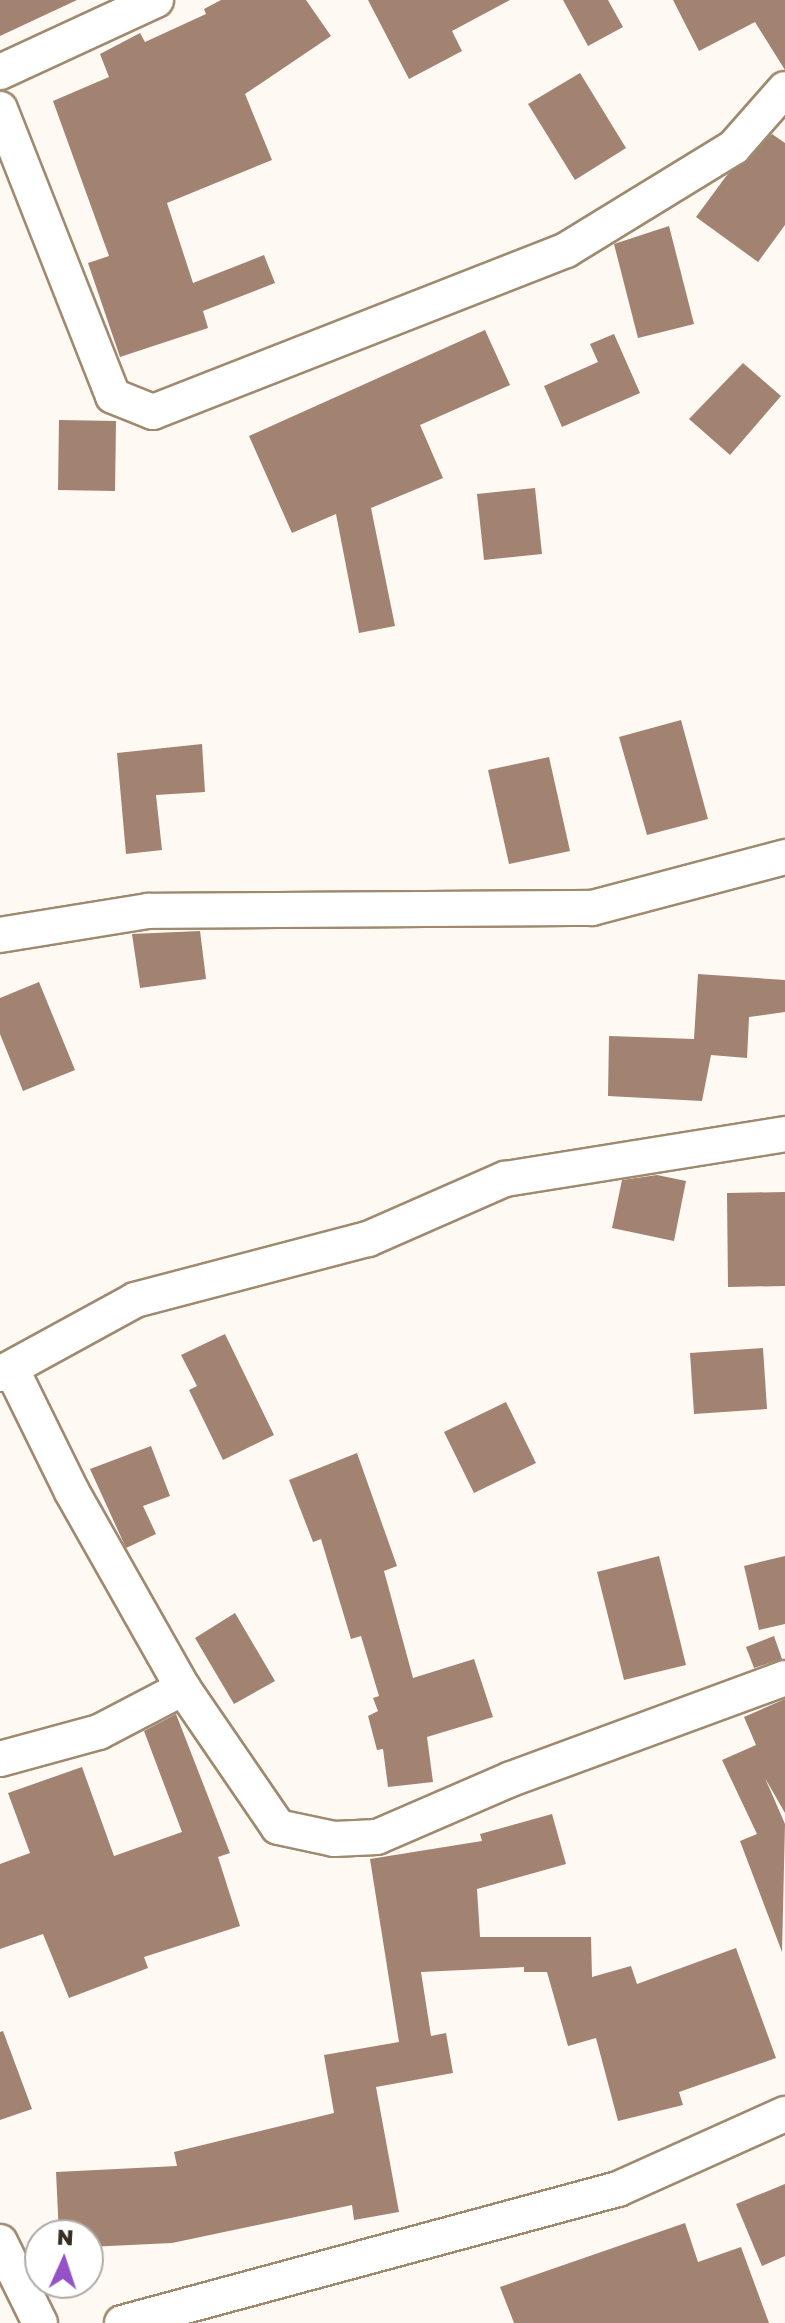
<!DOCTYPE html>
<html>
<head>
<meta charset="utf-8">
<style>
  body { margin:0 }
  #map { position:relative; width:785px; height:2323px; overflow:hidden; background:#fef9f3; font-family:"Golos Text",sans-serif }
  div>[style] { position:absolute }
  .building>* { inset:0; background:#a28271 }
  .roads { filter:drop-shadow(2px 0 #9f8a6f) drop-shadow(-2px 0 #9f8a6f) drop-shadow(0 2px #9f8a6f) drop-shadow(0 -2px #9f8a6f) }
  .street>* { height:34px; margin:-17px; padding:0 17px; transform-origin:17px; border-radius:17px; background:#fff }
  span { translate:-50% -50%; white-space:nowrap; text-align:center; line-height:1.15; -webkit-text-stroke:6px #fff; paint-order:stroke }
  .north { position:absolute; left:24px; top:2219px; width:80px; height:80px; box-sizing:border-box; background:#fff; border:2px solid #afaba7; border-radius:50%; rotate:3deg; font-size:22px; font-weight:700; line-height:32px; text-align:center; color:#372e23 }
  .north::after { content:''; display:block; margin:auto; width:28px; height:36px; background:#9552c7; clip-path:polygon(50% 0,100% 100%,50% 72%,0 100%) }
</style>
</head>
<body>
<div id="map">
  <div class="building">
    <i style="clip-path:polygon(0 0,77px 0,0 36px)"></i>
    <i style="clip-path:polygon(221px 0,306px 0,331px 36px,245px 94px,272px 160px,167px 203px,193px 283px,264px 255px,275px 283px,203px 311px,208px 328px,120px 357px,88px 263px,109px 256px,53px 101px,109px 77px,100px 54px,140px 33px,145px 42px,206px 14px,204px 9px)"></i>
    <i style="clip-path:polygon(368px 0,510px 0,452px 31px,462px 51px,409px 79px)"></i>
    <i style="clip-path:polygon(563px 0,608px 0,623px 27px,588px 46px)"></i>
    <i style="clip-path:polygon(673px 0,785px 0,785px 70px,755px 22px,699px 51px)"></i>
    <i style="clip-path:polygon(580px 73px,626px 148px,575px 180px,528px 104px)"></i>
    <i style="clip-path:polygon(772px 134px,785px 143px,785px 225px,758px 262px,696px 217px,727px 175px)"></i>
    <i style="clip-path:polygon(669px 226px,694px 324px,638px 338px,614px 244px)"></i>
    <i style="clip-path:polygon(485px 330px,510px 385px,420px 425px,443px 478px,371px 508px,395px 626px,359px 633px,336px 514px,292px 533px,249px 436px)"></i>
    <i style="clip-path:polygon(614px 334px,640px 393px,562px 427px,544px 386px,598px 362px,590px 344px)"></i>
    <i style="clip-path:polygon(743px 363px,781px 396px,730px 455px,689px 419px)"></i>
    <i style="clip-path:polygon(59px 420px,116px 421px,115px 491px,58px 490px)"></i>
    <i style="clip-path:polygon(535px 488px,542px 554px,484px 560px,477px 494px)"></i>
    <i style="clip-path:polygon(681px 720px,708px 819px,647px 835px,619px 737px)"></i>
    <i style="clip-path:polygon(202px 744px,205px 792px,156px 795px,162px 850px,126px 854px,117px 753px)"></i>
    <i style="clip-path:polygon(549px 757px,570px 851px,509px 864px,488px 770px)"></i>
    <i style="clip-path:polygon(200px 931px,206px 979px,140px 988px,132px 934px)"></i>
    <i style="clip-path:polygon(698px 974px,785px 980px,785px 1012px,749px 1017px,747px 1058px,711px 1055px,702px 1101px,608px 1096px,609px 1036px,694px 1039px)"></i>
    <i style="clip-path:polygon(39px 982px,75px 1070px,23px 1091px,0 1034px,0 998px)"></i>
    <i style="clip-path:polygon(657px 1175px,686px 1181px,674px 1241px,612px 1228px,622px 1180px)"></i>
    <i style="clip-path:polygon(785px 1192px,785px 1286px,728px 1287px,727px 1193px)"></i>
    <i style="clip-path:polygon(225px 1334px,274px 1435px,223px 1460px,189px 1390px,197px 1386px,181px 1355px)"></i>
    <i style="clip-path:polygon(763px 1348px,767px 1409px,694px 1414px,690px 1353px)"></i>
    <i style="clip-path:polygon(506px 1402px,536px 1463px,474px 1493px,444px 1432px)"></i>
    <i style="clip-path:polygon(151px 1446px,170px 1496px,143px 1506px,156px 1534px,126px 1548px,90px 1469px)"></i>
    <i style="clip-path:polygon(357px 1453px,397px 1566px,384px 1571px,413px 1678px,474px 1659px,493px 1717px,427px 1737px,433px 1782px,388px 1787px,383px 1749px,377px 1750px,368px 1716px,378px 1711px,373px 1698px,379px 1696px,361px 1636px,351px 1639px,321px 1539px,313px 1542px,289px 1480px)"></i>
    <i style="clip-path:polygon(659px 1556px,686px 1665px,624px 1680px,597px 1572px)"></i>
    <i style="clip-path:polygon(785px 1556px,785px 1624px,759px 1630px,744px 1566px)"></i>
    <i style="clip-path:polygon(235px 1613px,275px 1681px,234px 1704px,195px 1638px)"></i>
    <i style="clip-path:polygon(774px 1636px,782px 1659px,754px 1668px,746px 1647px)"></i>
    <i style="clip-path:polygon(785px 1699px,785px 1813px,765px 1778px,785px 1824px,782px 1952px,740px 1841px,757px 1834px,722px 1760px,756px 1745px,744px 1717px)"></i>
    <i style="clip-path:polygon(176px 1714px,230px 1853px,218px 1857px,240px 1926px,144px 1957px,148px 1968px,69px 1998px,43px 1934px,0 1949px,0 1864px,30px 1853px,8px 1793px,82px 1767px,114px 1856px,182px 1832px,144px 1731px)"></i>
    <i style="clip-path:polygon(552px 1814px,566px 1864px,477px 1889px,480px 1937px,591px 1937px,592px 1977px,631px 1966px,637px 1984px,736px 1948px,776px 2058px,679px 2092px,683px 2105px,618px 2121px,596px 2038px,568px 2046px,547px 1972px,524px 1972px,524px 1967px,421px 1972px,431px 2036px,446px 2033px,453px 2073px,376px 2087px,399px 2212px,354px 2220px,352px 2205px,172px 2243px,88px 2247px,88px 2235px,59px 2235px,56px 2172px,177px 2166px,174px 2152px,334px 2113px,324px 2055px,399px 2042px,370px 1859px,482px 1841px,480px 1834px)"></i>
    <i style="clip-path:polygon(3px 2031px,32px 2109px,0 2120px,0 2032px)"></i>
    <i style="clip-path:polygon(785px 2184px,785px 2256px,762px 2266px,736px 2204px)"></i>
    <i style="clip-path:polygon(685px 2223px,698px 2262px,741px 2247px,769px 2323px,514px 2323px,500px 2287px)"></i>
  </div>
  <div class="roads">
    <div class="street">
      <i style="left:0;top:72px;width:172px;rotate:-24.8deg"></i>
      <i style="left:0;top:109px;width:308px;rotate:68.5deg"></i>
      <i style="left:113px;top:396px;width:43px;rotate:21.8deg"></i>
      <i style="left:153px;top:412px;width:444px;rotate:-21.4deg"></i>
      <i style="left:566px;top:250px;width:197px;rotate:-31.5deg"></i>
      <i style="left:734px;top:147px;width:77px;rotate:-48.7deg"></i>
      <i style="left:0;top:935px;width:150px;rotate:-9.2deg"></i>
      <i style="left:148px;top:911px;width:444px;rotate:-0.4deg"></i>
      <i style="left:592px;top:908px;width:200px;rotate:-14.8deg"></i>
      <i style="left:12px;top:1370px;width:136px;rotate:63.8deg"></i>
      <i style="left:72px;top:1492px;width:225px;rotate:60.5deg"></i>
      <i style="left:183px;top:1688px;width:168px;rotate:55.6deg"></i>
      <i style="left:278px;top:1827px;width:57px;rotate:12.1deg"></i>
      <i style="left:334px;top:1839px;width:43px;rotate:-2.7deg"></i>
      <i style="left:377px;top:1837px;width:146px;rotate:-23.4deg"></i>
      <i style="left:511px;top:1779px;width:292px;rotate:-20.2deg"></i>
      <i style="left:0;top:1374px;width:154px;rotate:-28.7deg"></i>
      <i style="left:135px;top:1300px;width:241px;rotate:-14.7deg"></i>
      <i style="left:368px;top:1239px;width:150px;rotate:-23.7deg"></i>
      <i style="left:505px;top:1179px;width:284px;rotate:-9.1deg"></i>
      <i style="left:0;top:1759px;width:103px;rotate:-15.3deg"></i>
      <i style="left:99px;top:1732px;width:95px;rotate:-27.6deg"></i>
      <i style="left:0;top:2242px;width:90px;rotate:63.7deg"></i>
      <i style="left:122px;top:2323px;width:514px;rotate:-15.12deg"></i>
      <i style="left:618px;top:2189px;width:183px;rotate:-24.2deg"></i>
    </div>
  </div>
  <div class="north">N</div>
</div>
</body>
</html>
